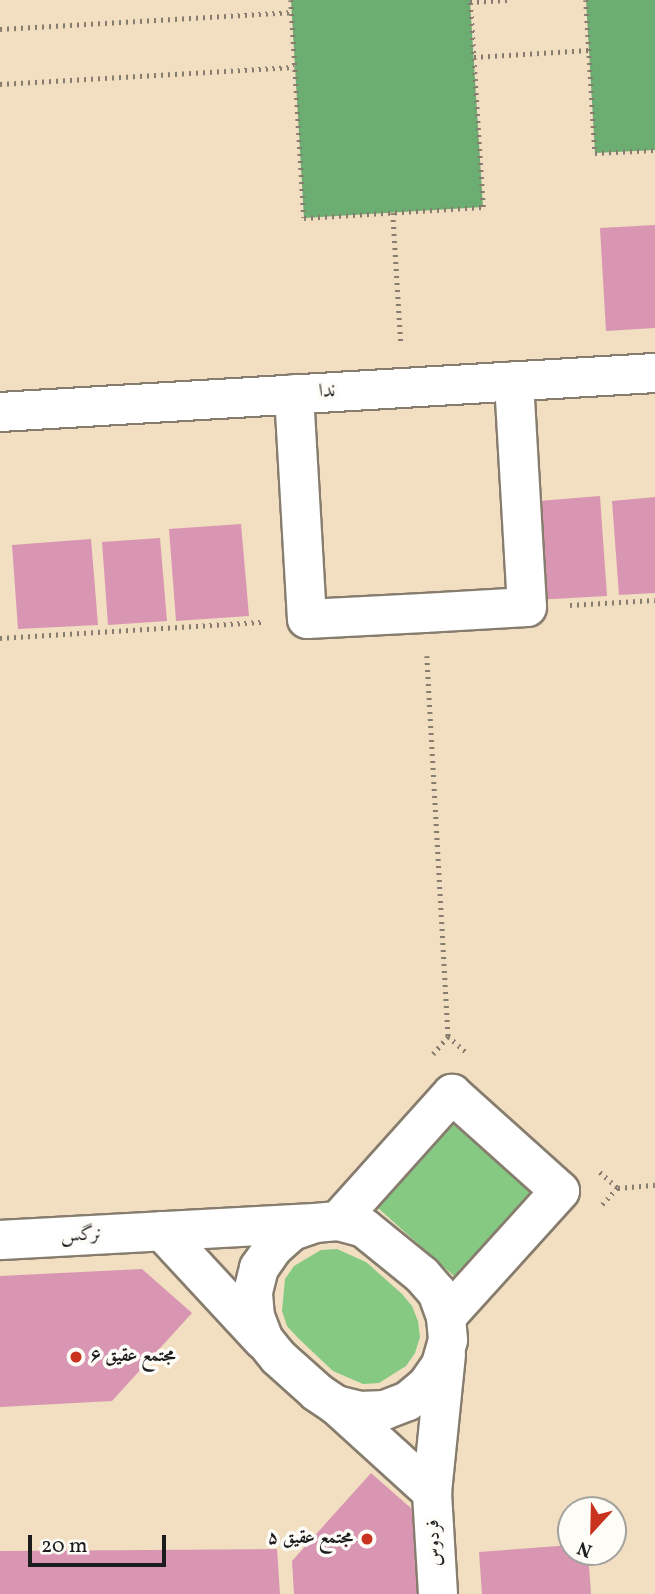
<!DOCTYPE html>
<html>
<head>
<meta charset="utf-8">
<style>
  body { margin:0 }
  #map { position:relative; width:655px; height:1594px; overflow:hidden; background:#f2dec0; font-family:Vollkorn,Amiri,serif }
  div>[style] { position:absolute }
  .green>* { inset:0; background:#85c983 }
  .forest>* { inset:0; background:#6cad71 }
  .building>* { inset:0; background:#d896b2 }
  .path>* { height:4.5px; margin-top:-2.25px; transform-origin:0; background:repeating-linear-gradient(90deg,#877d6e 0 2px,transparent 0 7px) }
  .roads { filter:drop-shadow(2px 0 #877d6e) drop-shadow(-2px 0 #877d6e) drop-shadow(0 2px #877d6e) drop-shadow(0 -2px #877d6e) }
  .minor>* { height:38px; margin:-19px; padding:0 19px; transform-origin:19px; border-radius:19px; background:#fff }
  .dots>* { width:19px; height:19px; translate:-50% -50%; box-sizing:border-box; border:4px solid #fdfcf7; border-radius:50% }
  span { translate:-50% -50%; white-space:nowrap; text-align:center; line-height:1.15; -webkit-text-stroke:7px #fdfcf7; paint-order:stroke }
  .street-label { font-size:19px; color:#1c1c1c }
  .poi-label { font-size:19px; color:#1c1c1c; font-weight:700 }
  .left { translate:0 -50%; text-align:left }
  .right { translate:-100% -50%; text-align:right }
  .north { position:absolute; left:557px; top:1496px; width:70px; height:70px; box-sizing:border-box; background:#fdfcf7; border:2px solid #a3a29f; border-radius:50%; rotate:202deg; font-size:19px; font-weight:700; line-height:28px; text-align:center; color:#1c1c1c }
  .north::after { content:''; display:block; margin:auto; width:24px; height:32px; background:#c8321e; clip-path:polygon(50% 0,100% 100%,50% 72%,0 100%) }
  .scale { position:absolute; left:28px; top:1535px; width:138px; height:32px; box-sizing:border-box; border:4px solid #1c1c1c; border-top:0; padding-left:9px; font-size:21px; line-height:24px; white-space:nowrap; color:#1c1c1c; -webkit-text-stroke:5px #fdfcf7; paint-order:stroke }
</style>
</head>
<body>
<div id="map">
  <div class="green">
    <i style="clip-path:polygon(453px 1124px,531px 1192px,455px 1277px,378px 1208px)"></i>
    <i style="clip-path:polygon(337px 1249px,366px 1262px,402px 1294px,412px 1306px,418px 1321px,420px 1337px,415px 1353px,406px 1366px,379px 1383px,363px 1384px,333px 1371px,298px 1338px,287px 1326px,282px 1311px,285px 1279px,294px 1266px,321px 1250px)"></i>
  </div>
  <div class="forest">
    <i style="clip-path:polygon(291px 0,470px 0,483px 207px,304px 218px)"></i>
    <i style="clip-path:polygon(586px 0,655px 0,655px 150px,595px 153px)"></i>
  </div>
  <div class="building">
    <i style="clip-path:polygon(655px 225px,655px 328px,606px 331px,600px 228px)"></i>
    <i style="clip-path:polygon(600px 496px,607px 596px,535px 600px,527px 502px)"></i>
    <i style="clip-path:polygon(655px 497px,655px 593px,619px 595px,612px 501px)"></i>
    <i style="clip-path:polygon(241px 524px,249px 616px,176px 621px,169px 529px)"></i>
    <i style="clip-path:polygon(160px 538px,167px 621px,108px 625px,102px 542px)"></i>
    <i style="clip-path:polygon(91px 539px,98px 625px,18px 629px,12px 545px)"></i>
    <i style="clip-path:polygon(142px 1269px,192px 1313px,112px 1401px,0 1407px,0 1276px)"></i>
    <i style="clip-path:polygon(371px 1473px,421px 1517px,425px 1594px,294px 1594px,292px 1561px)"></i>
    <i style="clip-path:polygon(571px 1545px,571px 1552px,588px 1552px,591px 1594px,482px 1594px,479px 1552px)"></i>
    <i style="clip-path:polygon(277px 1549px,280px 1594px,0 1594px,0 1551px)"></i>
  </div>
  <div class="path">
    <i style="left:291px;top:0;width:218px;rotate:86.6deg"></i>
    <i style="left:304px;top:218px;width:179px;rotate:-3.5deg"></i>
    <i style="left:483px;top:207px;width:207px;rotate:-93.6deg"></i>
    <i style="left:586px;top:0;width:153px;rotate:86.6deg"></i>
    <i style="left:595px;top:153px;width:60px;rotate:-2.9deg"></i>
    <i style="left:470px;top:2px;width:37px;rotate:-3deg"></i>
    <i style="left:0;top:29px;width:292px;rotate:-3.3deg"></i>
    <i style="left:474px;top:57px;width:115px;rotate:-3.5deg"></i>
    <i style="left:0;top:84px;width:295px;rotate:-3.3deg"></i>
    <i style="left:393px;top:213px;width:132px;rotate:86.5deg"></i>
    <i style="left:570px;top:605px;width:85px;rotate:-3.4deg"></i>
    <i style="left:0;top:638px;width:265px;rotate:-3.5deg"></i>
    <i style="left:427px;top:656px;width:381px;rotate:86.8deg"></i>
    <i style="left:433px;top:1054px;width:23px;rotate:-50deg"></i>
    <i style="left:448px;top:1036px;width:24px;rotate:42deg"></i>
    <i style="left:600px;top:1172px;width:24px;rotate:42deg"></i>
    <i style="left:618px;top:1188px;width:23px;rotate:133deg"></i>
    <i style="left:618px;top:1188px;width:37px;rotate:-5deg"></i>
  </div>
  <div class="roads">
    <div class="minor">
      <i style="left:294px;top:394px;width:225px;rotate:86.7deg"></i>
      <i style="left:307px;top:619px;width:117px;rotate:-2.9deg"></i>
      <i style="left:424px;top:613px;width:103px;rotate:-3.3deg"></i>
      <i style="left:527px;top:607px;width:226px;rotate:-93.3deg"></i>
      <i style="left:0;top:412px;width:656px;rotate:-3.41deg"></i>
      <i style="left:338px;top:1221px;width:27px;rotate:15deg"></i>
      <i style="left:364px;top:1228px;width:75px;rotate:39deg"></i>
      <i style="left:422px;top:1275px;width:23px;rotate:49deg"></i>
      <i style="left:437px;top:1292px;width:27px;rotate:70deg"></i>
      <i style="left:446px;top:1317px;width:23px;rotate:85deg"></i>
      <i style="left:448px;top:1340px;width:26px;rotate:106deg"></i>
      <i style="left:441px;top:1365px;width:24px;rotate:125deg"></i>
      <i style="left:427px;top:1385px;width:25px;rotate:140deg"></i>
      <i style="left:408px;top:1401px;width:25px;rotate:159deg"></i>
      <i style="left:385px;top:1410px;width:25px;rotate:178deg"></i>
      <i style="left:360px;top:1411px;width:25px;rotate:-166deg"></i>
      <i style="left:336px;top:1405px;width:23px;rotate:-146deg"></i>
      <i style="left:317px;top:1392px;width:52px;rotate:-138.1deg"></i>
      <i style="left:278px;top:1357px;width:22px;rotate:-129deg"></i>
      <i style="left:264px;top:1340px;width:25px;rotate:-111deg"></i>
      <i style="left:255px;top:1317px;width:25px;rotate:-95deg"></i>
      <i style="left:253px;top:1292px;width:25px;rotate:-76deg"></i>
      <i style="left:259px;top:1268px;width:24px;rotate:-55deg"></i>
      <i style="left:273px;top:1248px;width:25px;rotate:-42deg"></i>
      <i style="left:292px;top:1231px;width:24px;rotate:-19deg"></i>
      <i style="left:315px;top:1223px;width:23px;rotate:-5deg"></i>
      <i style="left:338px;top:1221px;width:171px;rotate:-48.1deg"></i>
      <i style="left:452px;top:1094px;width:145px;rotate:41.9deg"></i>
      <i style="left:560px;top:1191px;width:170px;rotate:132.1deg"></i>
      <i style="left:162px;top:1231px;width:149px;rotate:47.2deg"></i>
      <i style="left:0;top:1240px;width:309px;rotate:-3.1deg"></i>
      <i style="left:336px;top:1405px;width:130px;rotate:42.2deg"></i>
      <i style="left:438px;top:1594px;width:102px;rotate:-93.4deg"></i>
      <i style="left:432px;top:1492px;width:138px;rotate:-84.2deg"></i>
    </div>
  </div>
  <div class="dots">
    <i style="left:76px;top:1357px;background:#c8321e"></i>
    <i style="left:367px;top:1539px;background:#c8321e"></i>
  </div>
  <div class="street-label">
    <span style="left:327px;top:392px;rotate:-3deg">ندا</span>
    <span style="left:81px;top:1236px;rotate:-3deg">نرگس</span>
    <span style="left:435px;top:1543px;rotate:-93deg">فردوس</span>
  </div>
  <div class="poi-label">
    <span class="left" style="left:90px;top:1357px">مجتمع عقیق ۶</span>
    <span class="right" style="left:353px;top:1539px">مجتمع عقیق ۵</span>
  </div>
  <div class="north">N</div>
  <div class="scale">20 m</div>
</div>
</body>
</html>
